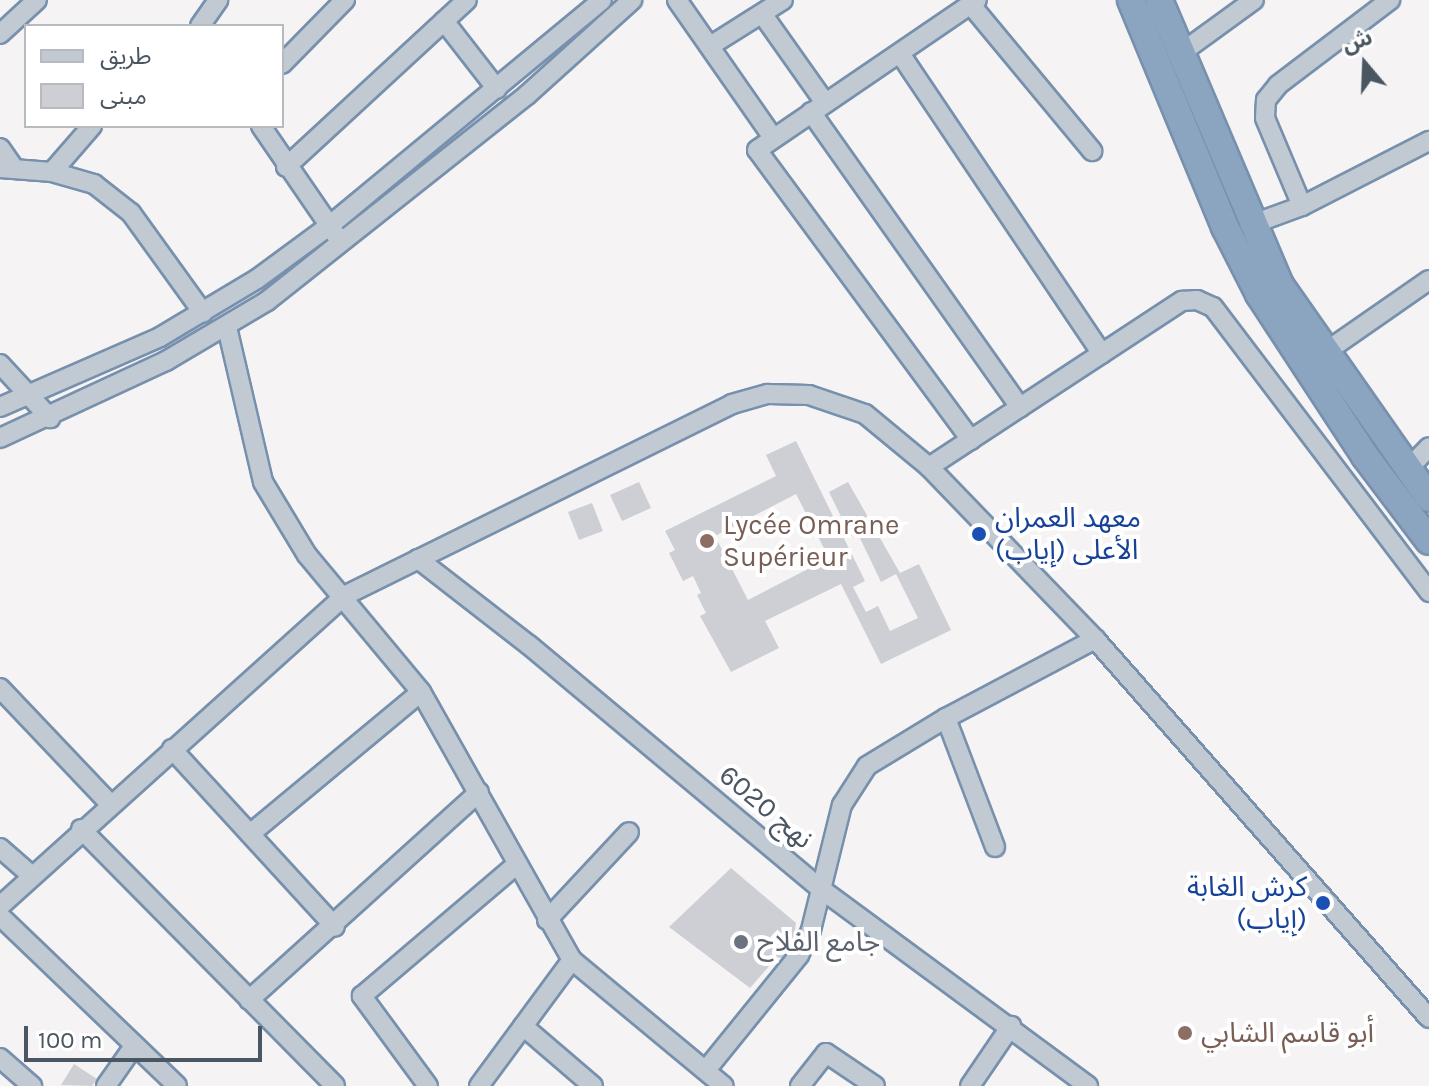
<!DOCTYPE html>
<html>
<head>
<meta charset="utf-8">
<style>
  body { margin:0 }
  #map { position:relative; width:1429px; height:1086px; overflow:hidden; background:#f5f3f3; font-family:Karla,"Noto Sans Arabic",sans-serif }
  div>[style] { position:absolute }
  .building>* { inset:0; background:#cdcfd5 }
  .roads { filter:drop-shadow(2px 0 #7690ad) drop-shadow(-2px 0 #7690ad) drop-shadow(0 2px #7690ad) drop-shadow(0 -2px #7690ad) }
  .minor>* { height:18px; margin:-9px; padding:0 9px; transform-origin:9px; border-radius:9px; background:#c1cad2 }
  .highway>* { height:26px; margin:-13px; padding:0 13px; transform-origin:13px; border-radius:13px; background:#8ba5c1 }
  .dots>* { width:22px; height:22px; translate:-50% -50%; box-sizing:border-box; border:4px solid #fff; border-radius:50% }
  span { translate:-50% -50%; white-space:nowrap; text-align:center; line-height:1.15; -webkit-text-stroke:8px #fff; paint-order:stroke }
  .transit-label { font-size:28px; color:#164399 }
  .left { translate:0 -50%; text-align:left }
  .right { translate:-100% -50%; text-align:right }
  .education-label { font-size:28px; color:#785e54 }
  .street-label { font-size:28px; color:#4a5661 }
  .worship-label { font-size:28px; color:#5b616d }
  .legend { position:absolute; left:24px; top:24px; width:260px; height:104px; box-sizing:border-box; background:#fff; border:2px solid #b7bbc0; margin:0; padding:10px 14px; list-style:none; font-size:24px; color:#4a5661 }
  .legend li { display:flex; align-items:center; gap:16px; height:40px }
  .legend b { width:40px; border:2px solid #b7bbc0 }
  .north { position:absolute; left:1325px; top:24px; width:80px; height:80px; -webkit-text-stroke:6px #fff; paint-order:stroke; rotate:341deg; font-size:22px; font-weight:700; line-height:32px; text-align:center; color:#4a5661 }
  .north::after { content:''; display:block; margin:auto; width:28px; height:36px; background:#4a5661; clip-path:polygon(50% 0,100% 100%,50% 72%,0 100%) }
  .scale { position:absolute; left:24px; top:1026px; width:238px; height:36px; box-sizing:border-box; border:4px solid #4a5661; border-top:0; padding-left:10px; font-size:24px; line-height:28px; white-space:nowrap; color:#4a5661; -webkit-text-stroke:6px #fff; paint-order:stroke }
</style>
</head>
<body>
<div id="map">
  <div class="building">
    <i style="clip-path:polygon(evenodd,796px 441px,865px 581px,853px 587px,866px 612px,878px 606px,890px 631px,918px 618px,896px 574px,881px 582px,858px 534px,851px 537px,829px 492px,848px 482px,900px 573px,919px 564px,951px 630px,881px 664px,841px 584px,765px 621px,779px 648px,731px 672px,700px 616px,706px 613px,697px 595px,701px 593px,693px 576px,683px 581px,669px 553px,675px 550px,665px 531px,776px 476px,766px 455px,796px 441px,796px 494px,829px 558px,748px 600px,715px 536px,796px 494px)"></i>
    <i style="clip-path:polygon(639px 482px,651px 508px,622px 521px,610px 495px)"></i>
    <i style="clip-path:polygon(592px 503px,603px 531px,579px 540px,568px 512px)"></i>
    <i style="clip-path:polygon(731px 868px,796px 923px,790px 961px,777px 957px,750px 988px,669px 927px)"></i>
    <i style="clip-path:polygon(74px 1064px,97px 1079px,92px 1086px,61px 1085px)"></i>
  </div>
  <div class="roads">
    <div class="minor">
      <i style="left:677px;top:0;width:166px;rotate:55.1deg"></i>
      <i style="left:971px;top:5px;width:190px;rotate:50.3deg"></i>
      <i style="left:763px;top:15px;width:105px;rotate:54.7deg"></i>
      <i style="left:444px;top:21px;width:86px;rotate:52.1deg"></i>
      <i style="left:200px;top:26px;width:32px;rotate:-55deg"></i>
      <i style="left:0;top:34px;width:50px;rotate:-42.6deg"></i>
      <i style="left:710px;top:46px;width:86px;rotate:-32.2deg"></i>
      <i style="left:1181px;top:53px;width:90px;rotate:-36deg"></i>
      <i style="left:901px;top:55px;width:360px;rotate:56.1deg"></i>
      <i style="left:282px;top:64px;width:90px;rotate:-45.5deg"></i>
      <i style="left:811px;top:112px;width:362px;rotate:54.7deg"></i>
      <i style="left:261px;top:126px;width:132px;rotate:55.5deg"></i>
      <i style="left:0;top:148px;width:24px;rotate:55deg"></i>
      <i style="left:286px;top:167px;width:246px;rotate:-42.7deg"></i>
      <i style="left:0;top:168px;width:52px;rotate:4.4deg"></i>
      <i style="left:52px;top:172px;width:44px;rotate:15.9deg"></i>
      <i style="left:94px;top:184px;width:47px;rotate:38.1deg"></i>
      <i style="left:131px;top:213px;width:123px;rotate:54.2deg"></i>
      <i style="left:52px;top:172px;width:61px;rotate:-49deg"></i>
      <i style="left:1302px;top:206px;width:95px;rotate:-112.8deg"></i>
      <i style="left:1265px;top:118px;width:18px;rotate:-87deg"></i>
      <i style="left:1266px;top:100px;width:19px;rotate:-51deg"></i>
      <i style="left:1278px;top:85px;width:141px;rotate:-37.2deg"></i>
      <i style="left:1250px;top:225px;width:55px;rotate:-20.1deg"></i>
      <i style="left:1302px;top:206px;width:143px;rotate:-27.1deg"></i>
      <i style="left:227px;top:327px;width:159px;rotate:76.9deg"></i>
      <i style="left:263px;top:482px;width:85px;rotate:58.9deg"></i>
      <i style="left:307px;top:555px;width:178px;rotate:50.2deg"></i>
      <i style="left:421px;top:692px;width:308px;rotate:60.6deg"></i>
      <i style="left:572px;top:960px;width:197px;rotate:39.7deg"></i>
      <i style="left:1324px;top:353px;width:128px;rotate:-34.8deg"></i>
      <i style="left:0;top:364px;width:74px;rotate:47.2deg"></i>
      <i style="left:0;top:407px;width:175px;rotate:-23.6deg"></i>
      <i style="left:160px;top:337px;width:113px;rotate:-30.9deg"></i>
      <i style="left:257px;top:279px;width:89px;rotate:-36.4deg"></i>
      <i style="left:329px;top:226px;width:354px;rotate:-39.6deg"></i>
      <i style="left:0;top:438px;width:183px;rotate:-24.9deg"></i>
      <i style="left:166px;top:361px;width:117px;rotate:-30.7deg"></i>
      <i style="left:267px;top:301px;width:332px;rotate:-38.4deg"></i>
      <i style="left:527px;top:95px;width:142px;rotate:-42.1deg"></i>
      <i style="left:971px;top:440px;width:360px;rotate:-126.4deg"></i>
      <i style="left:757px;top:150px;width:266px;rotate:-34.3deg"></i>
      <i style="left:929px;top:467px;width:303px;rotate:-33.3deg"></i>
      <i style="left:1182px;top:301px;width:15px;rotate:-4deg"></i>
      <i style="left:1197px;top:300px;width:17px;rotate:24deg"></i>
      <i style="left:1213px;top:307px;width:358px;rotate:52.8deg"></i>
      <i style="left:1406px;top:471px;width:33px;rotate:-46deg"></i>
      <i style="left:418px;top:559px;width:140px;rotate:37.8deg"></i>
      <i style="left:529px;top:645px;width:381px;rotate:39.9deg"></i>
      <i style="left:821px;top:889px;width:332px;rotate:36.4deg"></i>
      <i style="left:0;top:688px;width:160px;rotate:46.5deg"></i>
      <i style="left:946px;top:718px;width:138px;rotate:69.2deg"></i>
      <i style="left:172px;top:749px;width:241px;rotate:47.5deg"></i>
      <i style="left:81px;top:829px;width:361px;rotate:45.3deg"></i>
      <i style="left:250px;top:834px;width:222px;rotate:-39.7deg"></i>
      <i style="left:0;top:848px;width:43px;rotate:41.2deg"></i>
      <i style="left:0;top:906px;width:465px;rotate:-42deg"></i>
      <i style="left:346px;top:595px;width:431px;rotate:-26.3deg"></i>
      <i style="left:732px;top:404px;width:37px;rotate:-16deg"></i>
      <i style="left:768px;top:394px;width:41px;rotate:1.4deg"></i>
      <i style="left:809px;top:395px;width:59px;rotate:18.7deg"></i>
      <i style="left:865px;top:414px;width:83px;rotate:39.6deg"></i>
      <i style="left:929px;top:467px;width:239px;rotate:46deg"></i>
      <i style="left:1095px;top:639px;width:505px;rotate:48.61deg"></i>
      <i style="left:0;top:916px;width:245px;rotate:43.8deg"></i>
      <i style="left:547px;top:920px;width:120px;rotate:-47deg"></i>
      <i style="left:249px;top:1000px;width:310px;rotate:-42.1deg"></i>
      <i style="left:523px;top:1026px;width:92px;rotate:40.6deg"></i>
      <i style="left:0;top:1058px;width:43px;rotate:41.2deg"></i>
      <i style="left:706px;top:1070px;width:148px;rotate:-51deg"></i>
      <i style="left:799px;top:955px;width:28px;rotate:-64deg"></i>
      <i style="left:811px;top:930px;width:129px;rotate:-76.1deg"></i>
      <i style="left:842px;top:805px;width:46px;rotate:-57.3deg"></i>
      <i style="left:867px;top:766px;width:92px;rotate:-31.3deg"></i>
      <i style="left:946px;top:718px;width:169px;rotate:-27.9deg"></i>
      <i style="left:106px;top:1086px;width:49px;rotate:-55deg"></i>
      <i style="left:428px;top:1086px;width:112px;rotate:-126.3deg"></i>
      <i style="left:362px;top:996px;width:204px;rotate:-40.4deg"></i>
      <i style="left:479px;top:1086px;width:157px;rotate:-53.6deg"></i>
      <i style="left:800px;top:1086px;width:42px;rotate:-51.8deg"></i>
      <i style="left:826px;top:1053px;width:59px;rotate:34deg"></i>
      <i style="left:970px;top:1086px;width:73px;rotate:-55.7deg"></i>
    </div>
    <div class="highway">
      <i style="left:1131px;top:0;width:246px;rotate:67.5deg"></i>
      <i style="left:1225px;top:227px;width:75px;rotate:63.1deg"></i>
      <i style="left:1259px;top:294px;width:194px;rotate:56.8deg"></i>
      <i style="left:1365px;top:456px;width:106px;rotate:53deg"></i>
      <i style="left:1159px;top:0;width:310px;rotate:67deg"></i>
      <i style="left:1280px;top:285px;width:260px;rotate:55deg"></i>
    </div>
  </div>
  <div class="dots">
    <i style="left:979px;top:534px;background:#1a4fb4"></i>
    <i style="left:707px;top:541px;background:#8d6e63"></i>
    <i style="left:1323px;top:903px;background:#1a4fb4"></i>
    <i style="left:741px;top:942px;background:#6b7280"></i>
    <i style="left:1185px;top:1033px;background:#8d6e63"></i>
  </div>
  <div class="transit-label">
    <span class="left" style="left:995px;top:534px">معهد العمران<br>الأعلى (إياب)</span>
    <span class="right" style="left:1307px;top:903px">كرش الغابة<br>(إياب)</span>
  </div>
  <div class="education-label">
    <span class="left" style="left:723px;top:541px">Lycée Omrane<br>Supérieur</span>
    <span class="left" style="left:1201px;top:1033px">أبو قاسم الشابي</span>
  </div>
  <div class="street-label">
    <span style="left:766px;top:807px;rotate:40deg">نهج 6020</span>
  </div>
  <div class="worship-label">
    <span class="left" style="left:757px;top:942px">جامع الفلاح</span>
  </div>
  <ul class="legend">
  <li><b style="height:10px;background:#c1cad2"></b>طريق</li>
  <li><b style="height:22px;background:#cdcfd5"></b>مبنى</li>
  </ul>
  <div class="north">ش</div>
  <div class="scale">100 m</div>
</div>
</body>
</html>
